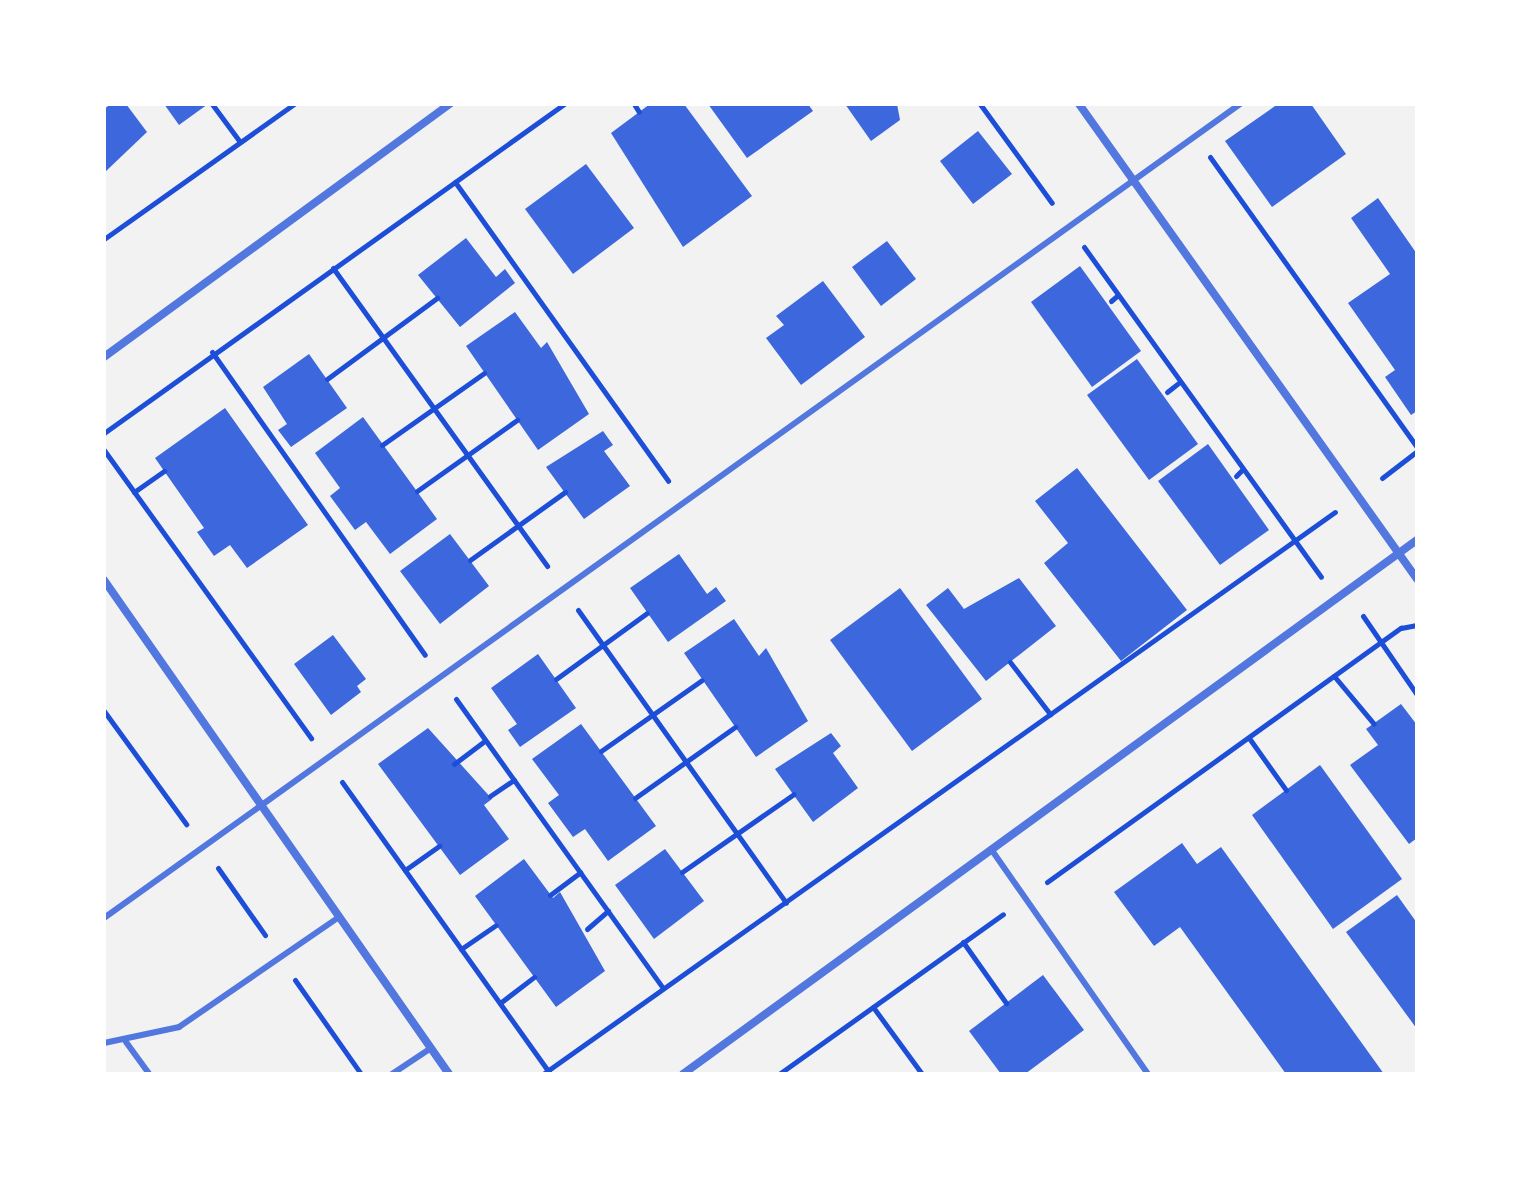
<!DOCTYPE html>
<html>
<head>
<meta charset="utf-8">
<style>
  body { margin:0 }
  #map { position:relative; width:1521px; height:1178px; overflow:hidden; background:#f2f2f2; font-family:Roboto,sans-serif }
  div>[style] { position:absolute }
  .building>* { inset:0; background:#3d67dc }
  .path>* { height:5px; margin:-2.5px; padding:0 2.5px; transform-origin:2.5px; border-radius:2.5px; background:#1d4ed8 }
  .service>* { height:6px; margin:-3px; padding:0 3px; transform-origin:3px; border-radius:3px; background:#5277de }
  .minor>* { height:8px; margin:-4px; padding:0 4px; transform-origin:4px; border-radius:4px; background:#5277de }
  span { translate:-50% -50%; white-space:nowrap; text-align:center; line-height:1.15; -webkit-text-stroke:8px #fff; paint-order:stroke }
  .frame { position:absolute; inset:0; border:106px solid #fff; pointer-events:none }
</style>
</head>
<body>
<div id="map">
  <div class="building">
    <i style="clip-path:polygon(111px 104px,126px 104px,147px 132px,104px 173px,104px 109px)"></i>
    <i style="clip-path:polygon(164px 104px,208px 104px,179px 125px)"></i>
    <i style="clip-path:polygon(650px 104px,684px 104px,752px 196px,683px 247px,611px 133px)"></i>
    <i style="clip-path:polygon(708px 104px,808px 104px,813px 111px,747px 158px)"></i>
    <i style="clip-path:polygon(845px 104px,897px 104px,900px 120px,871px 141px)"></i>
    <i style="clip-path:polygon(1278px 104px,1311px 104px,1346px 154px,1272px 207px,1225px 141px)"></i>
    <i style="clip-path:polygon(978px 131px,1012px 174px,973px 204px,940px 161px)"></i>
    <i style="clip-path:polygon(586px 164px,634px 228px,573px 274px,525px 209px)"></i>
    <i style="clip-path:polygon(1378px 198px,1417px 254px,1417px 411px,1411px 415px,1385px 377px,1395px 370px,1348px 303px,1390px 274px,1351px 218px)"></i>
    <i style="clip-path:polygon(466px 238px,496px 277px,505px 269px,515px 283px,460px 327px,418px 275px)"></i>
    <i style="clip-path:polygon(887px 241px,916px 279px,881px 306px,852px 267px)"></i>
    <i style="clip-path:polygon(1080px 266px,1141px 351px,1092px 387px,1031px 302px)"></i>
    <i style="clip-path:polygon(823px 281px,865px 337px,801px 385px,766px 338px,784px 325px,776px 316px)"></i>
    <i style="clip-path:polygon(515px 312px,541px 348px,547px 342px,589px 414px,538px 450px,466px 346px)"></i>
    <i style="clip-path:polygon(309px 354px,347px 408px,291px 447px,278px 430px,287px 424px,263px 387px)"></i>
    <i style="clip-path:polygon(1137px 359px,1198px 444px,1149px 480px,1087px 395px)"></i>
    <i style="clip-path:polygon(225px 408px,308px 525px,247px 568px,230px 545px,214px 556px,197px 532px,204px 528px,155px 458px)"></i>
    <i style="clip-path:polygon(363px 417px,437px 519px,390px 554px,366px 522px,355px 530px,330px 496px,340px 488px,315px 453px)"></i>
    <i style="clip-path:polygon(603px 431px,613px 445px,604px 451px,630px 486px,584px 519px,546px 467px)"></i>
    <i style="clip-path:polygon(1208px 444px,1269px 530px,1220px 565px,1158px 481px)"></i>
    <i style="clip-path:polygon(1077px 468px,1187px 610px,1121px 661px,1044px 563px,1068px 543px,1035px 501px)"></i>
    <i style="clip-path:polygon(450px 534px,489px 586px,440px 624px,400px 571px)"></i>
    <i style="clip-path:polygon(679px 554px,707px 594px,716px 587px,726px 601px,668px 642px,630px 588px)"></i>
    <i style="clip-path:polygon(1019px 578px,1056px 626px,986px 681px,926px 605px,948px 588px,964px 609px)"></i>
    <i style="clip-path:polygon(900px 588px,982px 699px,912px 751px,830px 640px)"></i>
    <i style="clip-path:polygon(734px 619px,759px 656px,766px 648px,808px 721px,756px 757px,684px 653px)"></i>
    <i style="clip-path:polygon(333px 635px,366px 679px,357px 686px,361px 692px,331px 715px,294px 664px)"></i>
    <i style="clip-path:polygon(538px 654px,576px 708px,520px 747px,508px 730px,517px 724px,491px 688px)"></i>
    <i style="clip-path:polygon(1401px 704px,1417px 725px,1417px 838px,1409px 844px,1350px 765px,1378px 745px,1366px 729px)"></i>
    <i style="clip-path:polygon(581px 724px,656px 826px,608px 861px,585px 829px,573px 837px,548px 803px,559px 795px,532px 759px)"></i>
    <i style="clip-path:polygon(428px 728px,492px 799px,484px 805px,509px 839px,460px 875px,378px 764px)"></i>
    <i style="clip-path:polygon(831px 733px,841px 746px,833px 753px,858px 788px,813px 822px,775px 769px)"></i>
    <i style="clip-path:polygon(1320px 765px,1402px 879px,1333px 929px,1252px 815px)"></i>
    <i style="clip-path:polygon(1182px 843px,1197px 864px,1221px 847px,1384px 1074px,1286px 1074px,1180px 927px,1154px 946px,1114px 892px)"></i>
    <i style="clip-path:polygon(665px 849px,704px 901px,654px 939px,615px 885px)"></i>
    <i style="clip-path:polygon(524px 859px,553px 898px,560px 892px,605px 971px,556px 1007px,475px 896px)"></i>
    <i style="clip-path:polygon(1397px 895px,1417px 923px,1417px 1029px,1346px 932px)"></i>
    <i style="clip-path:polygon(1043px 975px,1084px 1030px,1025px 1074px,1001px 1074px,969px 1031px)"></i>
  </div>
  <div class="path">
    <i style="left:212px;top:104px;width:47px;rotate:53.6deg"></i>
    <i style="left:634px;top:104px;width:9px;rotate:58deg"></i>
    <i style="left:980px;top:104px;width:122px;rotate:54deg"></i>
    <i style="left:1210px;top:157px;width:356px;rotate:54.5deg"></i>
    <i style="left:455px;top:182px;width:367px;rotate:54.5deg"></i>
    <i style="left:104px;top:239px;width:233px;rotate:-35.4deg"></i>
    <i style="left:1084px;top:247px;width:406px;rotate:54.3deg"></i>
    <i style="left:333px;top:268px;width:367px;rotate:54.3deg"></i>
    <i style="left:1111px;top:301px;width:9px;rotate:-41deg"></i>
    <i style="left:212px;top:352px;width:370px;rotate:54.9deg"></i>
    <i style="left:327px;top:379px;width:137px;rotate:-36.4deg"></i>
    <i style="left:1167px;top:392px;width:16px;rotate:-38deg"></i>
    <i style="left:104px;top:433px;width:566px;rotate:-35.57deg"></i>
    <i style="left:382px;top:445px;width:125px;rotate:-35.2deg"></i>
    <i style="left:104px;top:450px;width:355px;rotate:54.3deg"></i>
    <i style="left:1236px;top:476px;width:8px;rotate:-45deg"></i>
    <i style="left:1382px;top:478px;width:44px;rotate:-37.6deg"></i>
    <i style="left:417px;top:491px;width:123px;rotate:-35.4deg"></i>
    <i style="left:134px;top:492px;width:37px;rotate:-35deg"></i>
    <i style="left:470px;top:560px;width:117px;rotate:-35.6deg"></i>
    <i style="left:578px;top:610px;width:359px;rotate:54.6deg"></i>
    <i style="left:1363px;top:616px;width:96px;rotate:55.6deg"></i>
    <i style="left:1010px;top:662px;width:66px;rotate:52.4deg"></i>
    <i style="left:1334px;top:676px;width:62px;rotate:50.2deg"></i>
    <i style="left:556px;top:679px;width:112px;rotate:-36deg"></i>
    <i style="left:456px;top:699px;width:355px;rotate:54.4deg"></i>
    <i style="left:104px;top:711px;width:140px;rotate:54deg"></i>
    <i style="left:1249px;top:738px;width:64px;rotate:54.6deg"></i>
    <i style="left:601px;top:751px;width:123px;rotate:-35.1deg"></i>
    <i style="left:454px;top:764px;width:39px;rotate:-37deg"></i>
    <i style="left:342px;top:782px;width:359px;rotate:54.5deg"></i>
    <i style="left:490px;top:796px;width:29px;rotate:-34deg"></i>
    <i style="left:635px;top:798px;width:123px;rotate:-35.4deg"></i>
    <i style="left:218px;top:868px;width:82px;rotate:55deg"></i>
    <i style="left:405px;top:870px;width:42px;rotate:-35.2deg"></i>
    <i style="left:682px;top:872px;width:136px;rotate:-34.9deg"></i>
    <i style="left:1047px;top:882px;width:436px;rotate:-35.7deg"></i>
    <i style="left:1401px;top:628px;width:16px;rotate:-11deg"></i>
    <i style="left:550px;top:895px;width:38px;rotate:-37deg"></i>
    <i style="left:587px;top:929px;width:28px;rotate:-41deg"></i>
    <i style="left:963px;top:942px;width:75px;rotate:54.8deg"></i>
    <i style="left:461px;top:949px;width:42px;rotate:-34.4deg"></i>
    <i style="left:295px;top:980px;width:115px;rotate:54.9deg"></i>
    <i style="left:500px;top:1003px;width:43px;rotate:-37.4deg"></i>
    <i style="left:873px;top:1007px;width:83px;rotate:53.8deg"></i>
    <i style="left:543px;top:1074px;width:971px;rotate:-35.36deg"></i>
    <i style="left:779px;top:1074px;width:275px;rotate:-35.5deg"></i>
  </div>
  <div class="service">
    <i style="left:991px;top:849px;width:274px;rotate:55.1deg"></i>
    <i style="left:104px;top:918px;width:1398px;rotate:-35.62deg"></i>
    <i style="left:126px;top:1042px;width:39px;rotate:54deg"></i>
    <i style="left:104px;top:1043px;width:77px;rotate:-12deg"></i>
    <i style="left:179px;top:1027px;width:194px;rotate:-34.5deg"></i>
    <i style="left:392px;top:1074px;width:47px;rotate:-33.7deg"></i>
  </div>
  <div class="minor">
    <i style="left:1079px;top:104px;width:583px;rotate:54.57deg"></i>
    <i style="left:104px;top:357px;width:429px;rotate:-36.2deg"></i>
    <i style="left:104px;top:580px;width:603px;rotate:55.07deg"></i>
    <i style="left:683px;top:1074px;width:908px;rotate:-36.04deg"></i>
  </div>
  <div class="frame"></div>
</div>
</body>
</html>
